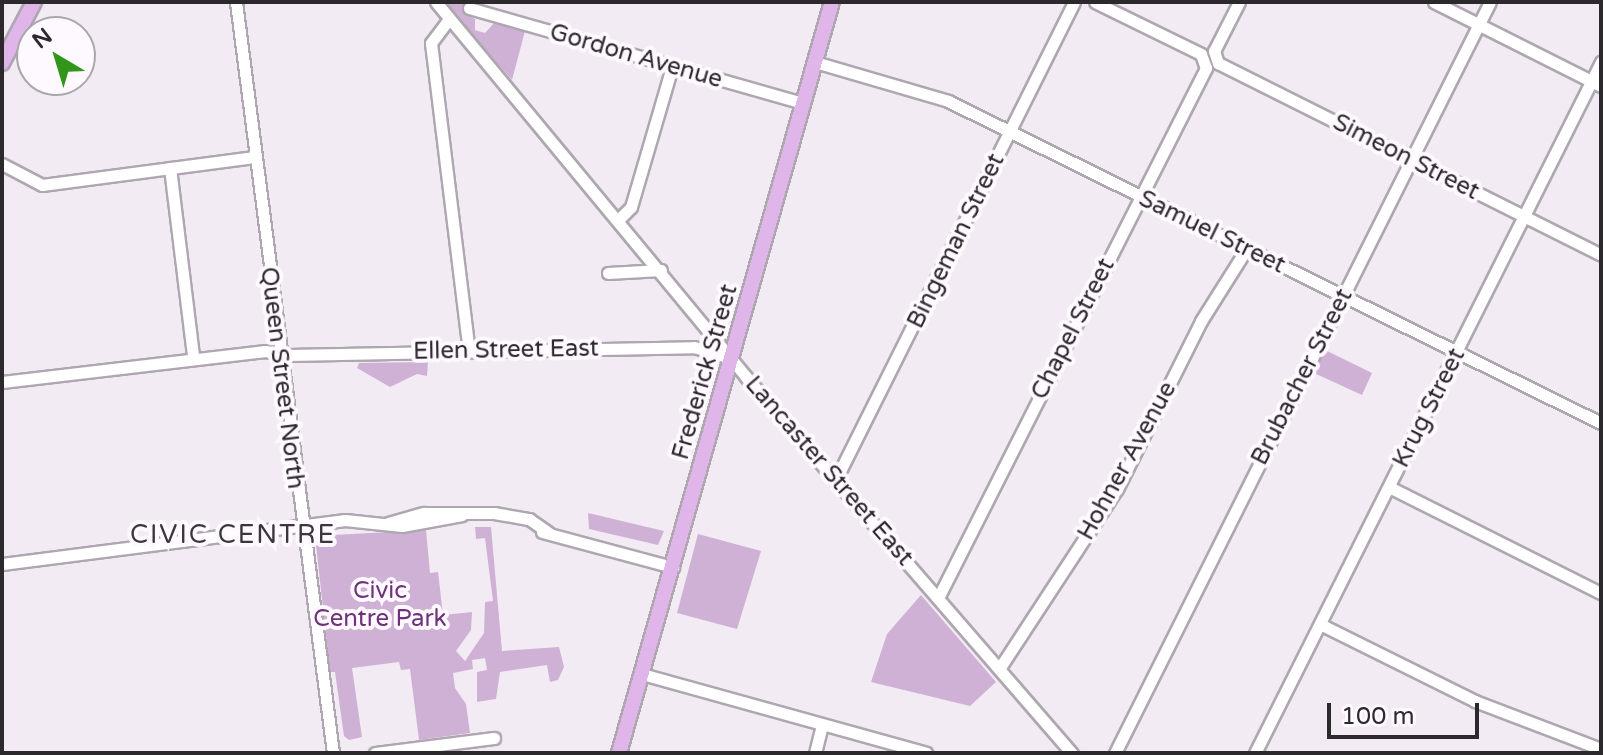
<!DOCTYPE html>
<html>
<head>
<meta charset="utf-8">
<style>
  body { margin:0 }
  #map { position:relative; width:1603px; height:755px; overflow:hidden; background:#f2ebf3; font-family:"Varela Round",sans-serif }
  div>[style] { position:absolute }
  .green>* { inset:0; background:#cfb1d5 }
  .roads { filter:drop-shadow(2px 0 #aea7b0) drop-shadow(-2px 0 #aea7b0) drop-shadow(0 2px #aea7b0) drop-shadow(0 -2px #aea7b0) }
  .minor>* { height:11px; margin:-5.5px; padding:0 5.5px; transform-origin:5.5px; border-radius:5.5px; background:#fff }
  .major>* { height:14px; margin:-7px; padding:0 7px; transform-origin:7px; border-radius:7px; background:#e0b5e9 }
  span { translate:-50% -50%; white-space:nowrap; text-align:center; line-height:1.15; -webkit-text-stroke:8px #fef9fe; paint-order:stroke }
  .street-label { font-size:24px; color:#2b292c }
  .park-label { font-size:24px; color:#6d3279 }
  .neighbourhood-label { font-size:26px; color:#3b353c; letter-spacing:2px }
  .frame { position:absolute; inset:0; border:4px solid #2b292c; pointer-events:none }
  .north { position:absolute; left:16px; top:16px; width:80px; height:80px; box-sizing:border-box; background:#fef9fe; border:2px solid #aaa6aa; border-radius:50%; rotate:322deg; font-size:22px; font-weight:700; line-height:32px; text-align:center; color:#2b292c }
  .north::after { content:''; display:block; margin:auto; width:28px; height:36px; background:#32961b; clip-path:polygon(50% 0,100% 100%,50% 72%,0 100%) }
  .scale { position:absolute; left:1327px; top:703px; width:152px; height:36px; box-sizing:border-box; border:4px solid #2b292c; border-top:0; padding-left:10px; font-size:24px; line-height:28px; white-space:nowrap; color:#2b292c; -webkit-text-stroke:6px #fef9fe; paint-order:stroke }
</style>
</head>
<body>
<div id="map">
  <div class="green">
    <i style="clip-path:polygon(444px 2px,469px 2px,466px 14px,475px 19px,475px 30px,485px 33px,495px 22px,525px 31px,512px 80px)"></i>
    <i style="clip-path:polygon(1325px 350px,1372px 373px,1362px 395px,1314px 373px)"></i>
    <i style="clip-path:polygon(428px 362px,427px 376px,417px 374px,390px 387px,357px 368px,359px 363px)"></i>
    <i style="clip-path:polygon(588px 513px,664px 531px,658px 545px,589px 529px)"></i>
    <i style="clip-path:polygon(475px 527px,491px 527px,502px 651px,559px 647px,564px 667px,558px 680px,550px 682px,547px 665px,500px 672px,496px 699px,477px 702px,477px 672px,487px 670px,485px 658px,472px 660px,473px 669px,453px 673px,455px 688px,466px 704px,470px 733px,419px 740px,410px 669px,401px 670px,399px 662px,352px 668px,362px 737px,349px 740px,344px 736px,335px 672px,330px 672px,315px 536px,426px 530px,430px 573px,438px 572px,443px 615px,472px 612px,471px 630px,456px 651px,465px 661px,484px 633px,485px 602px,493px 601px,485px 538px,476px 539px)"></i>
    <i style="clip-path:polygon(698px 534px,761px 551px,737px 629px,677px 613px)"></i>
    <i style="clip-path:polygon(921px 595px,996px 682px,970px 706px,871px 682px,887px 634px)"></i>
  </div>
  <div class="roads">
    <div class="minor">
      <i style="left:236px;top:2px;width:757px;rotate:82.64deg"></i>
      <i style="left:436px;top:2px;width:487px;rotate:50.4deg"></i>
      <i style="left:746px;top:377px;width:498px;rotate:49.1deg"></i>
      <i style="left:1239px;top:2px;width:55px;rotate:117deg"></i>
      <i style="left:1214px;top:51px;width:13px;rotate:72deg"></i>
      <i style="left:1218px;top:63px;width:428px;rotate:26.6deg"></i>
      <i style="left:1434px;top:2px;width:187px;rotate:26.7deg"></i>
      <i style="left:469px;top:8px;width:347px;rotate:15.9deg"></i>
      <i style="left:449px;top:19px;width:30px;rotate:127deg"></i>
      <i style="left:431px;top:43px;width:310px;rotate:83deg"></i>
      <i style="left:815px;top:62px;width:139px;rotate:16.3deg"></i>
      <i style="left:948px;top:101px;width:728px;rotate:26.25deg"></i>
      <i style="left:2px;top:164px;width:45px;rotate:27.7deg"></i>
      <i style="left:42px;top:185px;width:214px;rotate:-7.5deg"></i>
      <i style="left:170px;top:168px;width:189px;rotate:83deg"></i>
      <i style="left:618px;top:220px;width:18px;rotate:-45deg"></i>
      <i style="left:631px;top:207px;width:146px;rotate:-73.7deg"></i>
      <i style="left:608px;top:273px;width:53px;rotate:-3.2deg"></i>
      <i style="left:2px;top:382px;width:265px;rotate:-6.7deg"></i>
      <i style="left:265px;top:351px;width:23px;rotate:10deg"></i>
      <i style="left:288px;top:355px;width:406px;rotate:-1.1deg"></i>
      <i style="left:694px;top:347px;width:37px;rotate:17deg"></i>
      <i style="left:836px;top:479px;width:533px;rotate:-63.48deg"></i>
      <i style="left:1389px;top:487px;width:237px;rotate:26.6deg"></i>
      <i style="left:388px;top:523px;width:37px;rotate:-16deg"></i>
      <i style="left:424px;top:513px;width:70px"></i>
      <i style="left:494px;top:513px;width:36px;rotate:10deg"></i>
      <i style="left:529px;top:519px;width:24px;rotate:35deg"></i>
      <i style="left:542px;top:532px;width:136px;rotate:15deg"></i>
      <i style="left:2px;top:564px;width:346px;rotate:-7.3deg"></i>
      <i style="left:345px;top:520px;width:57px;rotate:6deg"></i>
      <i style="left:402px;top:526px;width:61px;rotate:-10.4deg"></i>
      <i style="left:938px;top:598px;width:594px;rotate:-63.18deg"></i>
      <i style="left:1206px;top:68px;width:15px;rotate:-110deg"></i>
      <i style="left:1201px;top:54px;width:118px;rotate:-153.9deg"></i>
      <i style="left:1320px;top:624px;width:173px;rotate:26.4deg"></i>
      <i style="left:1475px;top:701px;width:135px;rotate:20.9deg"></i>
      <i style="left:999px;top:669px;width:215px;rotate:-56.8deg"></i>
      <i style="left:1117px;top:489px;width:188px;rotate:-63.4deg"></i>
      <i style="left:1201px;top:321px;width:86px;rotate:-57.8deg"></i>
      <i style="left:642px;top:674px;width:295px;rotate:15.5deg"></i>
      <i style="left:375px;top:753px;width:120px;rotate:-7.2deg"></i>
      <i style="left:815px;top:753px;width:29px;rotate:-76deg"></i>
      <i style="left:1115px;top:753px;width:839px;rotate:-63.47deg"></i>
      <i style="left:1255px;top:753px;width:773px;rotate:-63.4deg"></i>
    </div>
    <div class="major">
      <i style="left:2px;top:63px;width:69px;rotate:-62.3deg"></i>
      <i style="left:619px;top:753px;width:781px;rotate:-74.17deg"></i>
    </div>
  </div>
  <div class="street-label">
    <span style="left:636px;top:56px;rotate:16deg">Gordon Avenue</span>
    <span style="left:1406px;top:157px;rotate:27deg">Simeon Street</span>
    <span style="left:1212px;top:232px;rotate:26deg">Samuel Street</span>
    <span style="left:956px;top:241px;rotate:-64deg">Bingeman Street</span>
    <span style="left:1073px;top:329px;rotate:-63deg">Chapel Street</span>
    <span style="left:506px;top:350px;rotate:-1deg">Ellen Street East</span>
    <span style="left:705px;top:372px;rotate:-74deg">Frederick Street</span>
    <span style="left:1302px;top:377px;rotate:-63deg">Brubacher Street</span>
    <span style="left:282px;top:378px;rotate:83deg">Queen Street North</span>
    <span style="left:1429px;top:408px;rotate:-63deg">Krug Street</span>
    <span style="left:1127px;top:461px;rotate:-61deg">Hohner Avenue</span>
    <span style="left:829px;top:471px;rotate:49deg">Lancaster Street East</span>
  </div>
  <div class="park-label">
    <span style="left:380px;top:605px">Civic<br>Centre Park</span>
  </div>
  <div class="neighbourhood-label">
    <span style="left:233px;top:535px">CIVIC CENTRE</span>
  </div>
  <div class="frame"></div>
  <div class="north">N</div>
  <div class="scale">100 m</div>
</div>
</body>
</html>
